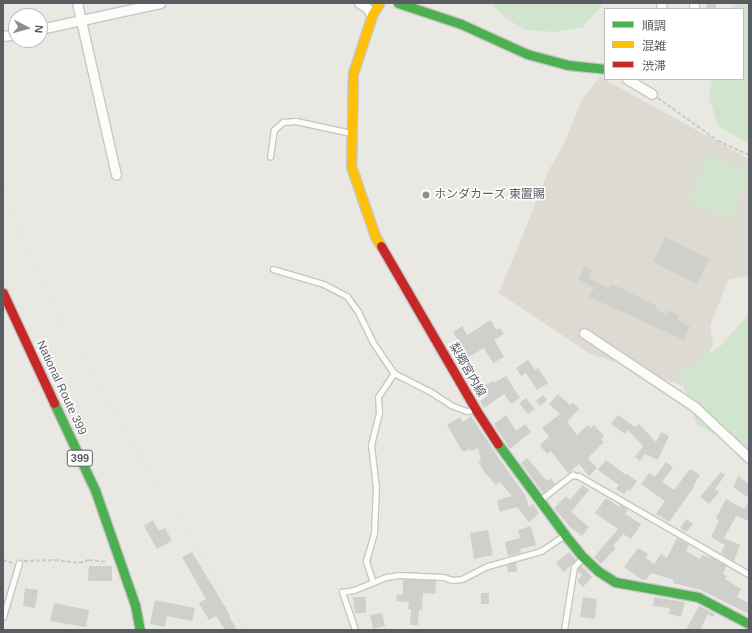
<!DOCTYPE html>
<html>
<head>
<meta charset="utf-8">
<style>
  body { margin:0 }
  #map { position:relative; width:752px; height:633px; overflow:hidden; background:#e9e8e3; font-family:Helvetica,"Noto Sans JP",sans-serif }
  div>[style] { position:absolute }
  .education>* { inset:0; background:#dddad2 }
  .green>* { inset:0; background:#d1e5ce }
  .building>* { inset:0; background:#cfcfcc }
  .path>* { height:1.5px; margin-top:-0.75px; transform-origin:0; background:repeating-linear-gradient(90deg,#c6cbc9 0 4px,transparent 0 6px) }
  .roads { filter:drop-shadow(1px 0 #c6c6c5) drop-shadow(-1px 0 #c6c6c5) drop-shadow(0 1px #c6c6c5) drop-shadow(0 -1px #c6c6c5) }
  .lane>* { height:4.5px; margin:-2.25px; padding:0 2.25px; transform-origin:2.25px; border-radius:2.25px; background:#fcfcfb }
  .street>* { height:9px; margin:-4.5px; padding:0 4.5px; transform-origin:4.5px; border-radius:4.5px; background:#fcfcfb }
  .fast>* { height:9px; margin:-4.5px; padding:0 4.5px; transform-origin:4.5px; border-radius:4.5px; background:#4caf50 }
  .slow>* { height:9px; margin:-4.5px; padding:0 4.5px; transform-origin:4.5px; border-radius:4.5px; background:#ffc107 }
  .jam>* { height:9px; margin:-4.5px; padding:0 4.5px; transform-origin:4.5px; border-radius:4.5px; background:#c62828 }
  .rail>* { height:2.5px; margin-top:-1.25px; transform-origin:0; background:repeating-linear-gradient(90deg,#e1e2e1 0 1px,transparent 0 6px) }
  .dots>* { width:11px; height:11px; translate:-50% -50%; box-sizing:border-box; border:2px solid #fff; border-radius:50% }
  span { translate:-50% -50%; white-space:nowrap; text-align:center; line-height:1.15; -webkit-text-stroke:3px #fff; paint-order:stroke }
  .shield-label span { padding:1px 3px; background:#fff; border:1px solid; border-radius:3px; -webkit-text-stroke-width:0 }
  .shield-label { font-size:11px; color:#595d61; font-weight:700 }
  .poi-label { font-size:12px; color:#595d61 }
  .left { translate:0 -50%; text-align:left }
  .street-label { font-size:12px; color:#595d61 }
  .frame { position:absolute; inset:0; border:4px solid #595d61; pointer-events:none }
  .legend { position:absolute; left:604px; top:8px; width:140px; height:72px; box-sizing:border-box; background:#fff; border:1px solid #bdbec0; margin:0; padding:5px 7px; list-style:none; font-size:12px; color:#595d61 }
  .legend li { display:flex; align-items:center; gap:8px; height:20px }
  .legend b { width:20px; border:1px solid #bdbec0 }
  .north { position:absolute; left:8px; top:8px; width:40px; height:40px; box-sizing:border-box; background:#fff; border:1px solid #bdbec0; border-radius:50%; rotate:96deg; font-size:11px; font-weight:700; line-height:16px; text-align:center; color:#595d61 }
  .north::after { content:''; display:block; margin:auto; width:14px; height:18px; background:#8b8e8e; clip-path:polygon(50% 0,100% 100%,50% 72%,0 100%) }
</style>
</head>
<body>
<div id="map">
  <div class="education">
    <i style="clip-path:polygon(600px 77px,749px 159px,749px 276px,728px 280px,710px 326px,713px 344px,695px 390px,589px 353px,499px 293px,549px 170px,563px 146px,581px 101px)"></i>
  </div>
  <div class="green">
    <i style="clip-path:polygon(491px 3px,604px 3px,583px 27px,556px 32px,525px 30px,504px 17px)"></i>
    <i style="clip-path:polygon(737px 3px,749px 3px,749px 144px,718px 126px,709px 98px,712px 79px,743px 79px,743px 9px,733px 9px)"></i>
    <i style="clip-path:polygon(709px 154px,749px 173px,749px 178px,729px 221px,687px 201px)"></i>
    <i style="clip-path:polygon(749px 313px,749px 452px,697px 425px,679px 374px,722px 345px)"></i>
  </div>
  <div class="building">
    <i style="clip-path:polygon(707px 3px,716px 3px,716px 9px,706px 9px)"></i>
    <i style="clip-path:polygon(665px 237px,709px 259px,697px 284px,653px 262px)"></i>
    <i style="clip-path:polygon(585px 266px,592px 270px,588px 278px,609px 288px,611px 284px,621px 288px,657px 306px,655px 309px,666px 315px,668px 310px,679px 316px,678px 320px,690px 326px,684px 340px,589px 297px,594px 288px,578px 279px)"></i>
    <i style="clip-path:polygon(491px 320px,496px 330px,500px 328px,504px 334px,494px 340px,504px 357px,493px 363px,484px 348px,467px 358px,465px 354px,459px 358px,454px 350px,461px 346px,453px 332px,462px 326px,467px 335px)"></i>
    <i style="clip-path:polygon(528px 360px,535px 370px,538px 368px,548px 383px,537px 390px,526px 373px,521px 376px,516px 368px)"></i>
    <i style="clip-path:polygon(506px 376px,520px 398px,511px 404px,504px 394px,484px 408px,480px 401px,488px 396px,482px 387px,493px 381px,494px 383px)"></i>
    <i style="clip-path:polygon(558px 394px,570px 405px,572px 402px,579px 409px,567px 422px,577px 435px,588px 425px,590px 428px,594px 425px,604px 436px,601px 439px,604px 442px,588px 458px,597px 468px,589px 476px,579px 464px,568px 473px,551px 451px,547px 454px,540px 445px,549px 437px,542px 428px,560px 414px,549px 404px)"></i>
    <i style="clip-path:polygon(543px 395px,547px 400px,540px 406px,536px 401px)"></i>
    <i style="clip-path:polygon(526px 398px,535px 409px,528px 414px,519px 403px)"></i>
    <i style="clip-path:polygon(506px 415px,516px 431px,525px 424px,531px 432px,510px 449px,494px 424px)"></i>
    <i style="clip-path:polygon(618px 415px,635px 427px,639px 424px,656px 442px,661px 432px,669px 436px,658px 460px,645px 454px,640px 461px,635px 457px,643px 446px,628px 430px,625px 434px,611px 424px)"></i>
    <i style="clip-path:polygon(471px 416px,500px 460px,525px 495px,529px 507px,533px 504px,539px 513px,529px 522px,517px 507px,500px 512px,497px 500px,512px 496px,500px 482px,496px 485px,486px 474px,478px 462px,481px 460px,478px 448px,471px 451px,470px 449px,463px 452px,447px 425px,460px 417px,463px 422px)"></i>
    <i style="clip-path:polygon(527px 458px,547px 481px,551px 478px,555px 484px,543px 493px,521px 463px)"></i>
    <i style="clip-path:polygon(606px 460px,626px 475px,627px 474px,637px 481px,630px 491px,628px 489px,624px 494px,616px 489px,619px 485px,598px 470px)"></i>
    <i style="clip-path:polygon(666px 462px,673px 467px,662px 482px,674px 490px,690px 469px,700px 475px,693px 486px,694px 487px,669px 522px,656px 514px,665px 501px,641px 484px,649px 473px,655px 477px)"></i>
    <i style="clip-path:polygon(721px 472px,725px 475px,715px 489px,719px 492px,709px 504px,700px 497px)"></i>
    <i style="clip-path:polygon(738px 476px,749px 484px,749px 498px,733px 487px)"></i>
    <i style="clip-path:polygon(583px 485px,589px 490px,571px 512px,589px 527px,582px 536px,570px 527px,554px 508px,566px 496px,570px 500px)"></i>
    <i style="clip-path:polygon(606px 498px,619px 507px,621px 504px,622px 505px,628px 510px,625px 514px,641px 524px,631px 539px,623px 534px,613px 546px,616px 548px,601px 564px,594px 557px,618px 529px,595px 513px)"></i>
    <i style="clip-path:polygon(726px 499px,744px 509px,749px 502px,749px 521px,736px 516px,724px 538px,740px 545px,734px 561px,721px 553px,725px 545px,711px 537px,719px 521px,716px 518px)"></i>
    <i style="clip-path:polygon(687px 519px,693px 524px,686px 532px,680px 528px)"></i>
    <i style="clip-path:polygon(153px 520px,159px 531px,165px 528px,172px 541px,157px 549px,144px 526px)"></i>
    <i style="clip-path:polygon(531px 526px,536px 545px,520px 549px,521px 553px,508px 556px,505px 542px,520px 538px,518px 530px)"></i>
    <i style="clip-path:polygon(488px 530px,493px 555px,474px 559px,470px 533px)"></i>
    <i style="clip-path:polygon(677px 538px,689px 545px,686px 551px,700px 559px,702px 555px,708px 557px,709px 556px,727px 565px,723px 574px,727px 576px,725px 579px,741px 589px,737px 597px,749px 603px,749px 614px,701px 590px,673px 583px,674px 580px,651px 573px,646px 580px,641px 579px,624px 567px,638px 548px,648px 554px,646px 558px,654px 564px,661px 554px,667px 558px)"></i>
    <i style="clip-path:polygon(192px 552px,230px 615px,229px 616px,237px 630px,225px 630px,216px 616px,209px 620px,199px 603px,206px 599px,182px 557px)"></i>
    <i style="clip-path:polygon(569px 552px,576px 560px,564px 572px,556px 563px)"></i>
    <i style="clip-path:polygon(516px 562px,517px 571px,508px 573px,507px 565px)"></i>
    <i style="clip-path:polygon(581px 565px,592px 577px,583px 587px,577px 581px,582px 575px,577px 570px)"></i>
    <i style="clip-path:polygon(89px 566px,112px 566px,112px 581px,88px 581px)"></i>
    <i style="clip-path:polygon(403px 580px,436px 580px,435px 594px,423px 593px,422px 610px,419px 610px,418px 625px,410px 625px,411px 609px,408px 609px,409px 602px,396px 601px,397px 594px,403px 595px)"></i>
    <i style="clip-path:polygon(25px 588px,38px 590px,35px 608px,23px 606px)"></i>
    <i style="clip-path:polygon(481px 593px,489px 593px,489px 604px,481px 604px)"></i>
    <i style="clip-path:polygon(353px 597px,366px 597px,366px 613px,355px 613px)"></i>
    <i style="clip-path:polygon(583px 597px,597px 599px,595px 619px,580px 617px)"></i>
    <i style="clip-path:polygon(654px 597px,685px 602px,681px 617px,669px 614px,670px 608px,653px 606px)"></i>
    <i style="clip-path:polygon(155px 600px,195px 608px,192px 621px,167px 616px,165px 627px,150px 624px)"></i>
    <i style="clip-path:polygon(54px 603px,89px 610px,86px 627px,50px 621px)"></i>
    <i style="clip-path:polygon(699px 606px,715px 614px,713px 617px,708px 614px,700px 630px,686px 630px)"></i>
    <i style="clip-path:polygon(382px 613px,385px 626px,373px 629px,370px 615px)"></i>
  </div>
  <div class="path">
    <i style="left:658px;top:98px;width:74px;rotate:35.6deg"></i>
    <i style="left:718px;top:141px;width:34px;rotate:24deg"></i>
    <i style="left:3px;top:560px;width:10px;rotate:17deg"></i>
    <i style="left:24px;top:561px;width:31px;rotate:-2deg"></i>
    <i style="left:55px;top:560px;width:24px;rotate:7deg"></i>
    <i style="left:79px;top:563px;width:10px;rotate:-17deg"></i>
    <i style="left:89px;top:560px;width:18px;rotate:6deg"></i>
  </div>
  <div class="roads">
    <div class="lane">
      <i style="left:270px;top:157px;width:27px;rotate:-82deg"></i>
      <i style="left:274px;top:130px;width:12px;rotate:-42deg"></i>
      <i style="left:283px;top:122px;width:13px;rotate:-4deg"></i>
      <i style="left:296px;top:121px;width:56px;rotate:12.3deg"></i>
      <i style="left:273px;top:269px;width:53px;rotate:16.4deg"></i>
      <i style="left:324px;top:284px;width:26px;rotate:28deg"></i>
      <i style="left:347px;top:296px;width:19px;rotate:54deg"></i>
      <i style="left:358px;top:311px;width:34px;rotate:64deg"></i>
      <i style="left:373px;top:342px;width:37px;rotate:56deg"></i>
      <i style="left:394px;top:373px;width:38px;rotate:27deg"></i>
      <i style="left:428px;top:390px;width:27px;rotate:33deg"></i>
      <i style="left:451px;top:405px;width:17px;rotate:21deg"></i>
      <i style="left:467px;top:411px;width:7px;rotate:-8deg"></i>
      <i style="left:540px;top:500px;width:41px;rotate:-38deg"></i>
      <i style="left:572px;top:475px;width:7px;rotate:8deg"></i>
      <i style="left:579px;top:476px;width:196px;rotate:30deg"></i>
      <i style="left:373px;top:583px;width:23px;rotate:-108deg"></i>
      <i style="left:366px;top:561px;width:29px;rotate:-74deg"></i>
      <i style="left:374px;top:533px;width:45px;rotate:-87.5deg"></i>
      <i style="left:376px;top:488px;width:43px;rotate:-96.6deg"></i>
      <i style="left:371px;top:445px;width:32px;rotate:-76deg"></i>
      <i style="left:379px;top:414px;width:17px;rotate:-93deg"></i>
      <i style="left:378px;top:397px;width:29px;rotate:-56deg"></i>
      <i style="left:3px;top:617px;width:56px;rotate:-73.5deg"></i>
      <i style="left:355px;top:630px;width:40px;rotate:-108.9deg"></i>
      <i style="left:342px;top:592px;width:12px;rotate:-9deg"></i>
      <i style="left:354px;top:590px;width:35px;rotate:-22deg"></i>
      <i style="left:387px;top:577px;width:12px;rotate:-9deg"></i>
      <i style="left:399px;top:575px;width:44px;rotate:2.6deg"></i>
      <i style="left:443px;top:577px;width:9px;rotate:18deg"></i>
      <i style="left:452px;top:580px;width:10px;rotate:-6deg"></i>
      <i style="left:462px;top:579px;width:29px;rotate:-27deg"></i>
      <i style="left:488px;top:566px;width:55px;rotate:-15.8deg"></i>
      <i style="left:541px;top:551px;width:29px;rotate:-34deg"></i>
      <i style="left:564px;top:630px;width:64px;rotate:-81deg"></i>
      <i style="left:574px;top:567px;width:13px;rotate:-48deg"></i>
    </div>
    <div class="street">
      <i style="left:77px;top:3px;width:176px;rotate:77.2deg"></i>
      <i style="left:359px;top:3px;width:9px;rotate:32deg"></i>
      <i style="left:367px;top:8px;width:9px;rotate:54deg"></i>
      <i style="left:661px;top:3px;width:6px;rotate:81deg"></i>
      <i style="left:694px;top:9px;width:4px;rotate:-90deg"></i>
      <i style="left:40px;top:29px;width:123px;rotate:-12.2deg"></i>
      <i style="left:3px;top:36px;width:13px;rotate:-9deg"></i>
      <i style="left:627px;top:79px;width:29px;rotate:31deg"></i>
      <i style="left:584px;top:333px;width:133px;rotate:33.7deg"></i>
      <i style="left:695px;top:407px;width:74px;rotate:43.4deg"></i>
    </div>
    <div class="fast">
      <i style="left:398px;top:3px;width:66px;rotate:18.4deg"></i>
      <i style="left:461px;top:24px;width:72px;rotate:24.4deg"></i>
      <i style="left:527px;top:54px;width:42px;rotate:15deg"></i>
      <i style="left:568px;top:65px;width:37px;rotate:6deg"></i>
      <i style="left:54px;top:403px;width:96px;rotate:64.8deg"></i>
      <i style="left:95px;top:490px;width:122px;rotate:70.8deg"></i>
      <i style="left:135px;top:605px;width:25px;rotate:79deg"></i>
      <i style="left:498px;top:444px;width:113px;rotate:53.6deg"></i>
      <i style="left:565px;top:535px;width:28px;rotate:51deg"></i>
      <i style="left:583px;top:557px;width:21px;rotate:43deg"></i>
      <i style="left:598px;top:571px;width:20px;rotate:33deg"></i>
      <i style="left:615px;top:582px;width:84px;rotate:10.2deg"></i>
      <i style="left:698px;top:597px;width:58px;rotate:27.9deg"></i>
    </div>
    <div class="slow">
      <i style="left:379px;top:3px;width:14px;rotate:120deg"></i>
      <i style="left:372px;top:15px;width:61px;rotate:108.1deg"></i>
      <i style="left:353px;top:73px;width:93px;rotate:91.2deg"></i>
      <i style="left:351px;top:166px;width:74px;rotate:71.1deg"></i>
      <i style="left:375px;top:236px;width:12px;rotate:59deg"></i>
    </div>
    <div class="jam">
      <i style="left:381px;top:246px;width:190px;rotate:59.9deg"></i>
      <i style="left:476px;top:410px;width:40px;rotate:57.1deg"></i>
      <i style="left:3px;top:293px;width:121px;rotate:65.1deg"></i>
    </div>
  </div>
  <div class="rail">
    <i style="left:3px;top:173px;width:55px;rotate:75.2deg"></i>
    <i style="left:17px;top:226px;width:65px;rotate:67.4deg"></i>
    <i style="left:42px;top:286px;width:47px;rotate:61.8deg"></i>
    <i style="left:64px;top:327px;width:353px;rotate:59.1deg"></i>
  </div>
  <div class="dots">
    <i style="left:426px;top:195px;background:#8b8e8e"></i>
  </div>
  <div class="shield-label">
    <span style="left:80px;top:458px">399</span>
  </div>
  <div class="poi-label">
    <span class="left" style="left:434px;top:195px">ホンダカーズ 東置賜</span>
  </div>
  <div class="street-label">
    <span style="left:467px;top:370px;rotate:60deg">梨郷宮内線</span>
    <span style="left:61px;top:388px;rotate:65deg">National Route 399</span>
  </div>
  <div class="frame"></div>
  <ul class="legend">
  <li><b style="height:5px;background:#4caf50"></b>順調</li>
  <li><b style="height:5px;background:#ffc107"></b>混雑</li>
  <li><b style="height:5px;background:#c62828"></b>渋滞</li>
  </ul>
  <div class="north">N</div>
</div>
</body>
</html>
